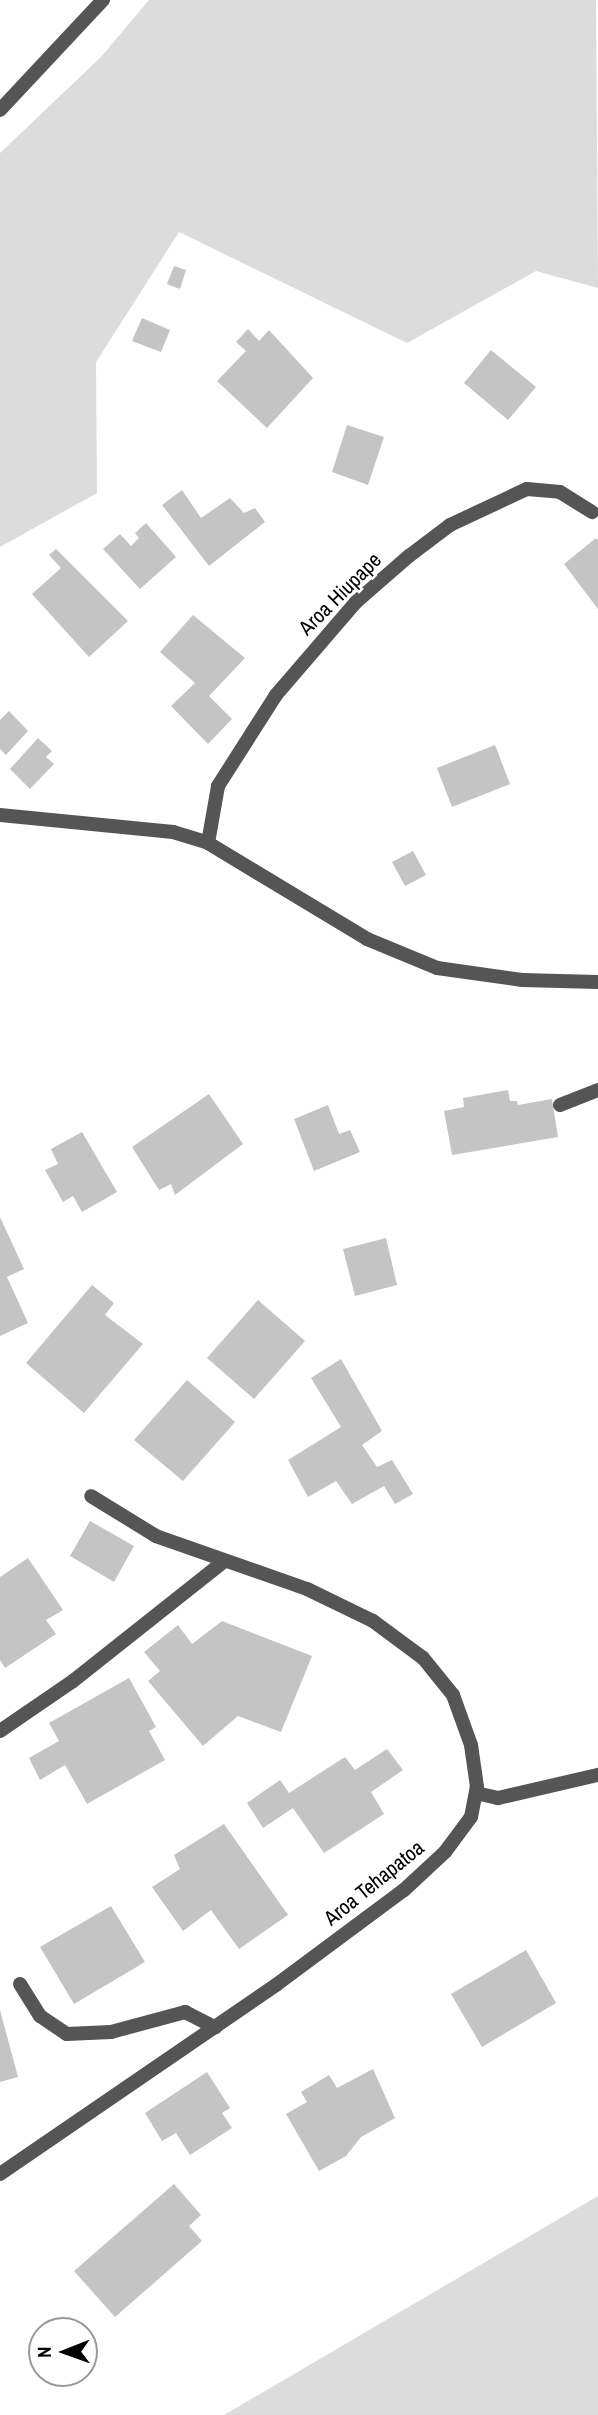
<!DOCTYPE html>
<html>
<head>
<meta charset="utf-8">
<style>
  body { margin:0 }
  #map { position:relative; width:598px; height:2415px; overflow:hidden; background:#fff; font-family:"Archivo Narrow",sans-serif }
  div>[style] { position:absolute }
  .green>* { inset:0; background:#dcdcdc }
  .building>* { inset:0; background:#c4c4c4 }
  .lane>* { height:14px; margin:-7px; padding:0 7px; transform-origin:7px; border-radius:7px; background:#555 }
  .street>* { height:14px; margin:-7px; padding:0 7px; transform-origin:7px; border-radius:7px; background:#555 }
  span { translate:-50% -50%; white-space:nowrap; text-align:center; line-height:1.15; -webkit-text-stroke:5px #fff; paint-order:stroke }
  .street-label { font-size:21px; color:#000 }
  .north { position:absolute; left:28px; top:2317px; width:70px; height:70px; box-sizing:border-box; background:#fff; border:2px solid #999; border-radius:50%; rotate:269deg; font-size:19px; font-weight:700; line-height:28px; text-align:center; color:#000 }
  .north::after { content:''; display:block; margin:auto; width:24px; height:32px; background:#000; clip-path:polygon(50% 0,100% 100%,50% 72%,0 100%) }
</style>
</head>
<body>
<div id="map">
  <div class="green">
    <i style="clip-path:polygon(149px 0,596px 0,598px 288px,536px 271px,407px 343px,179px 232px,96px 362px,97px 493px,0 547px,0 153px,101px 57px)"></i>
    <i style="clip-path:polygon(598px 2196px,598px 2415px,224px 2415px)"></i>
  </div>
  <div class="building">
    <i style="clip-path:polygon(174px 266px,186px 270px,180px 289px,167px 284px)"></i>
    <i style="clip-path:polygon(142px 318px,170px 330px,161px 352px,132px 341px)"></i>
    <i style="clip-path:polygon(248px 329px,259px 341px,269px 330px,313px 378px,267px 428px,217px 381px,246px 351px,236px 342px)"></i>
    <i style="clip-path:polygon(491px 350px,536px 387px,508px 420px,464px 383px)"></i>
    <i style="clip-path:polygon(347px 425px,384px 437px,368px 485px,332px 472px)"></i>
    <i style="clip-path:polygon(182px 490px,201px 518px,230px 498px,244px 513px,255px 508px,265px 522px,209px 566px,162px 505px)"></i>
    <i style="clip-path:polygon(146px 523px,176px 557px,140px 589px,103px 549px,120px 534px,131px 546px,139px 538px,135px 533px)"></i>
    <i style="clip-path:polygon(596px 538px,598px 540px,598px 609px,564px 564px)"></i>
    <i style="clip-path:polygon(56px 549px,128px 621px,89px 657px,32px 594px,61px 568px,49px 555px)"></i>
    <i style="clip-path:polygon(193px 615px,245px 658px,209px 696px,232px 719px,208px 744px,171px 706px,195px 683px,160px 652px)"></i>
    <i style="clip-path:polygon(9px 711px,28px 731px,6px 755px,0 749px,0 720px)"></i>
    <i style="clip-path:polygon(38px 738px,52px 751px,46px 757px,54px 764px,30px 789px,10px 769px)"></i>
    <i style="clip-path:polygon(495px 745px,510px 784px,452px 807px,437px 768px)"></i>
    <i style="clip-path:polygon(413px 851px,426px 875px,405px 886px,392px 862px)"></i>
    <i style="clip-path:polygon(508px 1090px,510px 1101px,517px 1101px,518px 1105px,552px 1099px,558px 1137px,452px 1155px,444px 1111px,464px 1107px,463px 1098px)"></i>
    <i style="clip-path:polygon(209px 1094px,243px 1144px,175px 1195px,171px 1184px,159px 1190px,132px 1147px)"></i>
    <i style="clip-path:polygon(328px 1105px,339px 1134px,350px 1130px,360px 1152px,314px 1171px,294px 1119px)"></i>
    <i style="clip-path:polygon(82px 1132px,117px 1192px,82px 1212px,73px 1196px,63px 1202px,45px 1170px,58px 1164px,51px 1149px)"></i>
    <i style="clip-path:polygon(0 1217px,24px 1269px,7px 1277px,28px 1323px,0 1336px)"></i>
    <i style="clip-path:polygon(386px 1238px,397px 1285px,355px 1296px,343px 1249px)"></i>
    <i style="clip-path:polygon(92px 1285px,114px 1303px,105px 1315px,143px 1344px,84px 1413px,26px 1363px)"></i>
    <i style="clip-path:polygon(258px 1300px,305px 1341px,254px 1399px,207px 1358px)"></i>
    <i style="clip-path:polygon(341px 1359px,382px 1431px,362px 1445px,377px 1467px,392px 1460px,413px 1494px,395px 1504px,384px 1486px,352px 1504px,336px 1481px,308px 1497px,288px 1460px,341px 1427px,311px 1378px)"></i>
    <i style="clip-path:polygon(187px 1380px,235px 1422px,183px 1481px,134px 1440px)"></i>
    <i style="clip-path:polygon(90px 1521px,134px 1546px,114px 1582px,70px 1556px)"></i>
    <i style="clip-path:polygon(28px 1558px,63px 1610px,46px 1620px,56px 1634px,5px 1668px,0 1660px,0 1577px)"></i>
    <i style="clip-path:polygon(222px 1621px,312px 1656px,281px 1732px,238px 1716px,203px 1746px,148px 1681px,160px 1671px,144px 1652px,178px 1625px,192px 1644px)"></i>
    <i style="clip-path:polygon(129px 1678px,156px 1727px,149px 1731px,165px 1760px,87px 1804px,65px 1765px,40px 1780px,29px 1758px,59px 1741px,49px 1723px)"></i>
    <i style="clip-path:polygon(387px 1749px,403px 1770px,371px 1792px,384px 1814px,324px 1853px,293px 1808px,263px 1828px,247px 1803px,280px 1780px,289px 1793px,345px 1757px,355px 1770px)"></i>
    <i style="clip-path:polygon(224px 1824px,288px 1915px,239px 1949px,211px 1910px,183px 1931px,152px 1887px,180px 1869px,174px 1855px)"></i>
    <i style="clip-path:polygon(111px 1906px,145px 1962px,74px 2004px,40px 1947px)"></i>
    <i style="clip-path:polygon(526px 1950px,556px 2003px,482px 2047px,451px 1994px)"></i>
    <i style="clip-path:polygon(0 2010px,18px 2077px,0 2082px)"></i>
    <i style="clip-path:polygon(373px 2069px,395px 2118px,361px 2137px,346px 2156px,319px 2171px,286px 2114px,307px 2102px,301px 2092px,329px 2075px,337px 2088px)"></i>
    <i style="clip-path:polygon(207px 2072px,230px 2108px,222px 2113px,232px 2128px,190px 2155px,176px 2133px,162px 2141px,145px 2113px)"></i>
    <i style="clip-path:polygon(174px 2184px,201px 2215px,189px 2226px,202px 2241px,115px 2317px,74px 2271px)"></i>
  </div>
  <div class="lane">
    <i style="left:560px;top:1105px;width:41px;rotate:-21.5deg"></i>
    <i style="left:20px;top:1984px;width:38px;rotate:58deg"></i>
    <i style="left:40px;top:2016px;width:32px;rotate:34deg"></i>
    <i style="left:67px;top:2034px;width:44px;rotate:-2.6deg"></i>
    <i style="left:111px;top:2032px;width:77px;rotate:-15.1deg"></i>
    <i style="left:185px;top:2012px;width:34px;rotate:27deg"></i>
  </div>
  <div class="street">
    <i style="left:0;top:110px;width:151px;rotate:-46.9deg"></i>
    <i style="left:0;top:815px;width:174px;rotate:5.6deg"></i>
    <i style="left:173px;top:832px;width:37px;rotate:17deg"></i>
    <i style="left:208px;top:843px;width:186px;rotate:31.1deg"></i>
    <i style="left:367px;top:939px;width:76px;rotate:22.5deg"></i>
    <i style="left:437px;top:968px;width:86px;rotate:8deg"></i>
    <i style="left:522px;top:980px;width:76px;rotate:1.5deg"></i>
    <i style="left:208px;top:843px;width:58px;rotate:-80deg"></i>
    <i style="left:218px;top:786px;width:108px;rotate:-57.5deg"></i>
    <i style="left:276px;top:695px;width:123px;rotate:-49.3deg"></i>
    <i style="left:356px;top:602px;width:70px;rotate:-41deg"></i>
    <i style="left:409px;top:556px;width:51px;rotate:-37.1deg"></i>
    <i style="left:450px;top:525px;width:85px;rotate:-25.1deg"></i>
    <i style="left:527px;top:489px;width:33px;rotate:5deg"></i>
    <i style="left:560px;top:492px;width:38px;rotate:32deg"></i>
    <i style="left:0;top:1731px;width:88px;rotate:-34.4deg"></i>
    <i style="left:73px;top:1681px;width:190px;rotate:-38.4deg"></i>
    <i style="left:476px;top:1793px;width:23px;rotate:13deg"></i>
    <i style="left:498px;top:1798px;width:103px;rotate:-13deg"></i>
    <i style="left:0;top:2174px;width:335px;rotate:-34.4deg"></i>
    <i style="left:276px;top:1985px;width:159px;rotate:-36.6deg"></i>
    <i style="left:404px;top:1890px;width:56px;rotate:-42.8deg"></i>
    <i style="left:445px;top:1852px;width:44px;rotate:-53.4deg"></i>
    <i style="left:471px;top:1817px;width:31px;rotate:-79deg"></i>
    <i style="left:477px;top:1787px;width:42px;rotate:-98.1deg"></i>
    <i style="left:471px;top:1745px;width:53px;rotate:-109.8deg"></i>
    <i style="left:453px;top:1695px;width:48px;rotate:-129deg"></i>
    <i style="left:423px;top:1658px;width:62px;rotate:-143.5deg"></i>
    <i style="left:373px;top:1621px;width:73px;rotate:-154.1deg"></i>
    <i style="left:307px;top:1589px;width:160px;rotate:-160.7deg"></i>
    <i style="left:156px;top:1536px;width:76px;rotate:-148.4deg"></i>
  </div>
  <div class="street-label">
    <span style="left:340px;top:594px;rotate:-45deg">Aroa Hiupape</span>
    <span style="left:374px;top:1883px;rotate:-39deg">Aroa Tehapatoa</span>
  </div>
  <div class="north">N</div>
</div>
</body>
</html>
